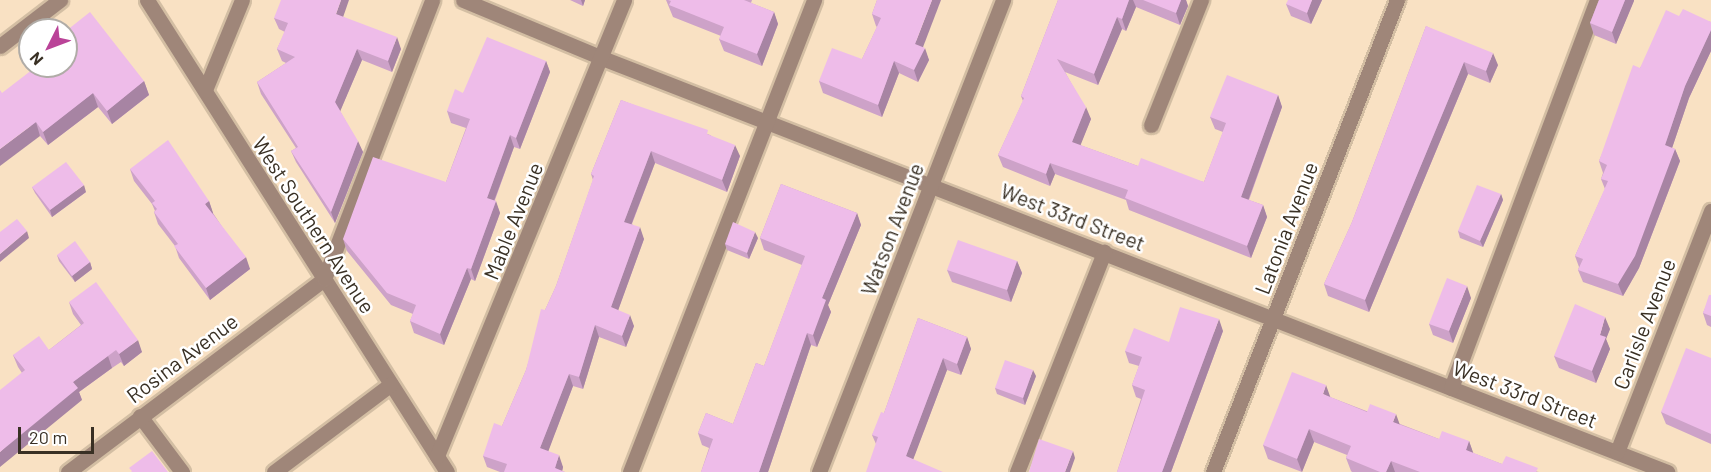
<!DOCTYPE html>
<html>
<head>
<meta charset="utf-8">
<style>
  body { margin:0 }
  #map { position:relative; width:1711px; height:472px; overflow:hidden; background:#f9e1c3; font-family:Barlow,sans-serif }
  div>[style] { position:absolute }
  .roads { filter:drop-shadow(2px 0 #d3bea3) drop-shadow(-2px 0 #d3bea3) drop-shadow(0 2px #d3bea3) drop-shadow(0 -2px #d3bea3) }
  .minor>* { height:15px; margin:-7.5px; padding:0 7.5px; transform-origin:7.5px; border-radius:7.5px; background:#9f8679 }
  .wall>* { inset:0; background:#cda2c8 }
  .shaded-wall>* { inset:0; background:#a784a3 }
  .building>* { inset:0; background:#eebce9 }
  span { translate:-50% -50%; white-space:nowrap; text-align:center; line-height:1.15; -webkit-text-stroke:5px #fff; paint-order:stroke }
  .street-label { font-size:21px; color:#393024 }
  .north { position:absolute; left:18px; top:18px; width:60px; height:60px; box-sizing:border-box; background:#fff; border:2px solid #b0aca7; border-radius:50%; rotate:228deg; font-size:16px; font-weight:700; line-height:24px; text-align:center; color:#393024 }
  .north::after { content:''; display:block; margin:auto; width:21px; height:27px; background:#ba4398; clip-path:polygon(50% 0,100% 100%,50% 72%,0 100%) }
  .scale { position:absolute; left:18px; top:427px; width:76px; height:27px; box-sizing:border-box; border:3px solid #393024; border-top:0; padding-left:8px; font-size:18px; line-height:21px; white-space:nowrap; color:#393024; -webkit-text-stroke:4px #fff; paint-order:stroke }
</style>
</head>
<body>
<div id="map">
  <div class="roads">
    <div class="minor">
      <i style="left:147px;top:0;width:559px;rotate:57.56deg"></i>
      <i style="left:463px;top:0;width:151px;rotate:22.6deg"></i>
      <i style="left:602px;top:58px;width:1143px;rotate:21.24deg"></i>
      <i style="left:0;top:46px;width:76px;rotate:-37.5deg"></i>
      <i style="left:205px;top:90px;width:97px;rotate:-67.7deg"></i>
      <i style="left:1151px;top:125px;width:135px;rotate:-68.2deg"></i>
      <i style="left:1451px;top:388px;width:415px;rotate:-69.4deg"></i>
      <i style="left:140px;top:416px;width:70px;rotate:53.1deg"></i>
      <i style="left:1617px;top:452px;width:259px;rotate:-68.7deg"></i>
      <i style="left:437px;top:456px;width:493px;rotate:-67.7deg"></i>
      <i style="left:68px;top:472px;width:321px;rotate:-37deg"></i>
      <i style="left:324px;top:279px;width:299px;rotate:-68.8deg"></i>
      <i style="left:274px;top:472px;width:146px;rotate:-36.9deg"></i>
      <i style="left:630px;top:472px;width:507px;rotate:-68.7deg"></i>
      <i style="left:819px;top:472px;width:507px;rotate:-68.7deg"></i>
      <i style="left:1017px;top:472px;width:237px;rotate:-68.4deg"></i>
      <i style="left:1213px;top:472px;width:507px;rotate:-68.7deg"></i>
    </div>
  </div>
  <div class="wall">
    <i style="clip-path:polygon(570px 0,585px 0,583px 6px)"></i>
    <i style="clip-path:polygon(666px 0,752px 0,751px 3px,774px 12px,778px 24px,762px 66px,724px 51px,719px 39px,721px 36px,673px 17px)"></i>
    <i style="clip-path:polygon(877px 0,923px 47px,929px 60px,918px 82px,899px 73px,882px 117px,823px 93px,819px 81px,862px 59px,877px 27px,876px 26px,872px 14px)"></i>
    <i style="clip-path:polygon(1058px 0,1186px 0,1188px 6px,1180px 25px,1136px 7px,1126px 31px,1122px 29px,1098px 85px,1065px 72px,1091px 119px,1080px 145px,1138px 166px,1204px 182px,1223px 132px,1215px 129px,1210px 117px,1278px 95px,1282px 107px,1249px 200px,1263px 205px,1267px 217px,1251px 258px,1129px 210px,1126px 200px,1055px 174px,1050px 186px,1003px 167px,998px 155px,1023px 101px,1021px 96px)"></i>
    <i style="clip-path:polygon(1322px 0,1311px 24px,1291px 16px,1286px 4px)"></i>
    <i style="clip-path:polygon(1599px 0,1634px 0,1616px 44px,1594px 35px,1590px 23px)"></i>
    <i style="clip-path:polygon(1679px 16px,1711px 22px,1711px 51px,1689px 98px,1672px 148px,1675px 149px,1680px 161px,1639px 268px,1623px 296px,1583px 282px,1578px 270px,1579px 267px,1575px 256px,1605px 189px,1601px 179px,1603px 173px,1599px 161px,1640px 68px)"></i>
    <i style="clip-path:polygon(343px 17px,401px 49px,392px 72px,362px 60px,340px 111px,363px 152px,335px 223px,296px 162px,291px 151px,296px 148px,261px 94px,257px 82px,286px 63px,282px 61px,277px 49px,285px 32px,279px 29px,274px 18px)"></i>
    <i style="clip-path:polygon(1426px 26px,1498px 65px,1490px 83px,1468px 74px,1369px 312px,1328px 296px,1324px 284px,1352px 222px)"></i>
    <i style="clip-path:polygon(546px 61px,550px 72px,520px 149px,514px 147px,495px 200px,500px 213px,475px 281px,471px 279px,444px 345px,414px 333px,410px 321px,413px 314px,391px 305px,347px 251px,343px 239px,446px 182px,466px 128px,451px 123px,447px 111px,463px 93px)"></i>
    <i style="clip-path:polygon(144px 81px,149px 95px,112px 124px,98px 107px,48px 145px,2px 93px)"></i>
    <i style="clip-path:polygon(621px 100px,710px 135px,740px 156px,727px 192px,655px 163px,632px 224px,644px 239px,618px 310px,634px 326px,626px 347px,599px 337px,583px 389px,573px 386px,548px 451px,563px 467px,562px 471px,565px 472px,500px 472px,487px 467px,483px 456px,502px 426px,526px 370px,545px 310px,556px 286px,593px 180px,591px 174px)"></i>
    <i style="clip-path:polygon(130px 169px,209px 201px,213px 213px,250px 269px,210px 300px,179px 258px,175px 246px,158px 224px,154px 212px,155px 211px,152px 204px,134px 181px)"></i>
    <i style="clip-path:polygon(781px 184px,857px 213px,861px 225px,828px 305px,831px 312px,817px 347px,811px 345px,768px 472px,701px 472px,709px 448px,702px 445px,698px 433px,706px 413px,733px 424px,756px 363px,764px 366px,802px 265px,764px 250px,760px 238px)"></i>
    <i style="clip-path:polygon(32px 187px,86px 192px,52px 217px,35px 193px)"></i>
    <i style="clip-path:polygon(1501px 194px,1503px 200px,1483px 247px,1460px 238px,1458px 231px)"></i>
    <i style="clip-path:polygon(758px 238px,749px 259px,727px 250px,725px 244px)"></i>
    <i style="clip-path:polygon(57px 255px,90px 262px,92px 269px,75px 282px,59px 261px)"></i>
    <i style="clip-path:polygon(1017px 261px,1022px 273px,1011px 302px,952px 282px,947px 270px)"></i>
    <i style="clip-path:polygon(1711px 295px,1711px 327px,1707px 325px,1703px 313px)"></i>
    <i style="clip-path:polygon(1471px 298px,1453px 343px,1433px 335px,1429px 324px)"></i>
    <i style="clip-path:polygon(69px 302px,142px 352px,124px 366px,121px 362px,112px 368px,79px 392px,82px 400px,22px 373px,18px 367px,13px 355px,49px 350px,81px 325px,73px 314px)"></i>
    <i style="clip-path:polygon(918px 318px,967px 337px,971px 349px,961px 375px,947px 370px,913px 459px,876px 444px,872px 435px,884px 413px)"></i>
    <i style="clip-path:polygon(1610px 329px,1606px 339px,1610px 349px,1596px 383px,1559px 368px,1554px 356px)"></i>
    <i style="clip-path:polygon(1223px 331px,1171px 472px,1117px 472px,1141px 399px,1136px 397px,1132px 385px,1139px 366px,1129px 363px,1125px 351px)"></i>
    <i style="clip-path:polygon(1711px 358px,1711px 444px,1666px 424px,1661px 412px)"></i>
    <i style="clip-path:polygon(1036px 376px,1025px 405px,997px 394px,995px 388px)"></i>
    <i style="clip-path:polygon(1330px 397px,1439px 439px,1469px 441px,1473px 453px,1502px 464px,1539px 472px,1352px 472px,1351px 471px,1346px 458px,1347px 455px,1314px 442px,1302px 472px,1268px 459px,1263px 445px)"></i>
  </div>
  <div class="shaded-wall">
    <i style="clip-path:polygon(341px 0,349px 0,340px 26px,336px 14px)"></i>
    <i style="clip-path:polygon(581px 0,585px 0,583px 6px)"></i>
    <i style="clip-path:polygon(932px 0,941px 0,920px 55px,915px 44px)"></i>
    <i style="clip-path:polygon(1129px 0,1133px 0,1136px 7px,1126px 31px,1122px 19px)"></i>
    <i style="clip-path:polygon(1181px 0,1186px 0,1188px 6px,1180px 25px,1176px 13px)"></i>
    <i style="clip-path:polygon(1312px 0,1322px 0,1311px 24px,1307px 13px)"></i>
    <i style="clip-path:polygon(1625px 0,1634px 0,1634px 1px,1616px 44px,1612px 32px)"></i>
    <i style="clip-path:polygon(774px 12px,778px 24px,762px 66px,757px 54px)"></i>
    <i style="clip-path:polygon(1117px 17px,1122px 29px,1098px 85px,1094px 74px)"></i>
    <i style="clip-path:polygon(1711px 30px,1711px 51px,1689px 98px,1669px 157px,1665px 145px,1685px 86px)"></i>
    <i style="clip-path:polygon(397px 37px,401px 49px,392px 72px,388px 61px)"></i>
    <i style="clip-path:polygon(925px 48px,929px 60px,918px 82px,914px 70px)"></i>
    <i style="clip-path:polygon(357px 49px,362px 60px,339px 114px,335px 102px)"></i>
    <i style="clip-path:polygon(1493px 53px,1498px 65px,1490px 83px,1486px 71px)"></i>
    <i style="clip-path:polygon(546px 61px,550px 72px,520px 149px,516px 138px)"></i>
    <i style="clip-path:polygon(894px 61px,899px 73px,882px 117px,878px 105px)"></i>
    <i style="clip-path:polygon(1464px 62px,1468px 74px,1369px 312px,1365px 300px)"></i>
    <i style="clip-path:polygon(144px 81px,149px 95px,112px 124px,107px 111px)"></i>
    <i style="clip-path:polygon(93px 93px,98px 107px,48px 145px,43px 132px)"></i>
    <i style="clip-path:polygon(1278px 95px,1282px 107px,1245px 209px,1241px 197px)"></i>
    <i style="clip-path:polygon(1086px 107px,1091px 119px,1077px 154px,1072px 142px)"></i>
    <i style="clip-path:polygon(36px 122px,40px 136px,0 166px,0 149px)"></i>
    <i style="clip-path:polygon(510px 135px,514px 147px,491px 209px,487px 198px)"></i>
    <i style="clip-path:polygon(358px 141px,363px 152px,335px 223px,331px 212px)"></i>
    <i style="clip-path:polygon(735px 145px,740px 156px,727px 192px,722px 180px)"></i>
    <i style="clip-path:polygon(1675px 149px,1680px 161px,1639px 268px,1623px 296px,1618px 284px)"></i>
    <i style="clip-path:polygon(651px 151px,655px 163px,628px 233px,624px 222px)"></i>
    <i style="clip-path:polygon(1050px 163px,1055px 174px,1050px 186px,1046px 174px)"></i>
    <i style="clip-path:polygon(84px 185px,86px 192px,52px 217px,50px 210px)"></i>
    <i style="clip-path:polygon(1501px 194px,1503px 200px,1483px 247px,1480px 241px)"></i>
    <i style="clip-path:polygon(209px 201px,213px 213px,210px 216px,205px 204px)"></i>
    <i style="clip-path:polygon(496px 201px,500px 213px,475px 281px,471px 269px)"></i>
    <i style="clip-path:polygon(1263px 205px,1267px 217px,1251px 258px,1247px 246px)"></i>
    <i style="clip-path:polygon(857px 213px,861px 225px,828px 305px,831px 312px,817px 347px,813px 335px,822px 298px)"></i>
    <i style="clip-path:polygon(640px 227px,644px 239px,615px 319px,611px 307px)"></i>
    <i style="clip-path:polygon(27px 231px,29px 238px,0 262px,0 254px)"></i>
    <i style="clip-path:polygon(755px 232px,758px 238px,749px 259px,747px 253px)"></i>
    <i style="clip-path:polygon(246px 257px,250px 269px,210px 300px,206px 288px)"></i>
    <i style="clip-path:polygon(1017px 261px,1022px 273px,1011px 302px,1007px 290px)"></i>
    <i style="clip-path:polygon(90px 262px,92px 269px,75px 282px,72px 276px)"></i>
    <i style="clip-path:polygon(467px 268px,471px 279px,444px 345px,440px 334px)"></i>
    <i style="clip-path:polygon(1467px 286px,1471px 298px,1453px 343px,1449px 331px)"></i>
    <i style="clip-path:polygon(630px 315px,634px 326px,626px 347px,622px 336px)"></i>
    <i style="clip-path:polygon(1605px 317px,1610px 329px,1606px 339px,1610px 349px,1596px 383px,1592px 371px,1600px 335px)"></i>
    <i style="clip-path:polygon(1219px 319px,1223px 331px,1171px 472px,1162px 472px)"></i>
    <i style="clip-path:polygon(595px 325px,599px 337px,583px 389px,579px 377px)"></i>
    <i style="clip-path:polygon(807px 333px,811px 345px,768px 472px,759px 472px)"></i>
    <i style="clip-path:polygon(967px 337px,971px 349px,961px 375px,957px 364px)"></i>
    <i style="clip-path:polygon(138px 340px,142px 352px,124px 366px,119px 354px)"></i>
    <i style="clip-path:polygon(108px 356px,112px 368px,79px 392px,82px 400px,0 467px,0 452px,73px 382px)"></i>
    <i style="clip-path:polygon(943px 358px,947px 370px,910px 468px,906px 456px)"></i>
    <i style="clip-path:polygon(1033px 370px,1036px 376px,1025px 405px,1023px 398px)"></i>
    <i style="clip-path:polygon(569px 374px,573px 386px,545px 460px,540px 448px)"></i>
    <i style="clip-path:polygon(1326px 385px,1331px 399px,1323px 394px)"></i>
    <i style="clip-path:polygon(1396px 414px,1401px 428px,1393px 422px)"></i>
    <i style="clip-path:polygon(1309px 429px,1314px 442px,1302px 472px,1297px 459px)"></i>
    <i style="clip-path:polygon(1469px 441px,1474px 455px,1466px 450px)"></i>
    <i style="clip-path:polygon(1073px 451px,1075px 458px,1070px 472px,1065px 472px)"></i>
    <i style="clip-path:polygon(559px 455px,563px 467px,562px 472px,555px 468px)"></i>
    <i style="clip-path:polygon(1391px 461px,1395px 472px,1386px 472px)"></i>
  </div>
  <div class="building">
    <i style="clip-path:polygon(281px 0,341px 0,336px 14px,397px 37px,388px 61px,357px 49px,335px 102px,358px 141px,331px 212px,291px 151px,298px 147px,257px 82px,295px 57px,277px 49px,288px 23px,274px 18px)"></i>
    <i style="clip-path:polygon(668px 0,744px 0,774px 12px,757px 54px,719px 39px,724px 27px,669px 5px,671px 1px)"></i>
    <i style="clip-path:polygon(877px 0,932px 0,915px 44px,925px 48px,914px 70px,894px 61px,878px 105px,819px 81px,832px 48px,862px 59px,881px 18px,872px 14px)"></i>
    <i style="clip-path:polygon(1058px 0,1129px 0,1122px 19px,1117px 17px,1094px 74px,1057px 59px,1086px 107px,1072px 142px,1138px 166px,1141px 158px,1204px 182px,1226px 123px,1210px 117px,1227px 75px,1278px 95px,1241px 197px,1263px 205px,1247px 246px,1125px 198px,1128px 190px,1050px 163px,1046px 174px,998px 155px,1024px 98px,1021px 96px)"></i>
    <i style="clip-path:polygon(1143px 0,1181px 0,1176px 13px)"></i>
    <i style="clip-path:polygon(1288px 0,1312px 0,1307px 13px,1286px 4px)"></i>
    <i style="clip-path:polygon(1599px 0,1625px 0,1612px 32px,1590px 23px)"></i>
    <i style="clip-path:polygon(1683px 9px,1711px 22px,1711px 30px,1685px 86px,1665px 145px,1675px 149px,1635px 256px,1618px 284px,1578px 270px,1583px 259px,1575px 256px,1608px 181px,1601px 179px,1607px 165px,1599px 161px,1633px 65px,1640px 68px,1666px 10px,1679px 16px)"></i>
    <i style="clip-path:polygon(90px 12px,144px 81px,107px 111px,93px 93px,43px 132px,36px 122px,0 149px,0 90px,2px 93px,37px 66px,66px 66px,66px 31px)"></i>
    <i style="clip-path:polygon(1426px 26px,1493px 53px,1486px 71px,1464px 62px,1365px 300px,1324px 284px,1352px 222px)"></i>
    <i style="clip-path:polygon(487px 37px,546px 61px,516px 138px,510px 135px,487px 198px,496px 201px,471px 269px,467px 268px,440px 334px,410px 321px,416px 305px,387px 293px,343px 239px,373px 157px,446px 182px,470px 119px,447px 111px,455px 89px,463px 93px)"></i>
    <i style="clip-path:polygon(621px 100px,708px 130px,707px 134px,735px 145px,722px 180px,651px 151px,624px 222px,640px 227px,611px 307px,630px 315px,622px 336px,595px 325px,579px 377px,569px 374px,540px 448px,559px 455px,555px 468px,565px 472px,504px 472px,507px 464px,483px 456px,494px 423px,502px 426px,526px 370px,541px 309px,545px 310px,556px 286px,594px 176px,591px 174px)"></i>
    <i style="clip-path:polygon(168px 140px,209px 201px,205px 204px,246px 257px,206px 288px,174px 246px,178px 244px,154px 212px,157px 209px,152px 203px,155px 201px,130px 169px)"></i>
    <i style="clip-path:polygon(66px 162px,84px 185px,50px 210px,32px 187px)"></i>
    <i style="clip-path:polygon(781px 184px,857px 213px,822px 298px,826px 300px,813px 335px,807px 333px,759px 472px,701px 472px,713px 439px,698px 433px,706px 413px,733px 424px,756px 363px,764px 366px,805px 256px,760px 238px)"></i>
    <i style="clip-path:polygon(1477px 185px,1501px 194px,1480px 241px,1458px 231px)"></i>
    <i style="clip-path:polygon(17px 219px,27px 231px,0 254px,0 232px)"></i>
    <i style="clip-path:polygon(733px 222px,755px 232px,747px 253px,725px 244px)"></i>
    <i style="clip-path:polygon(958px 240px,1017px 261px,1007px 290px,947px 270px)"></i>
    <i style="clip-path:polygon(75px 241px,90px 262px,72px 276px,57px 255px)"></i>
    <i style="clip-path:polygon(1447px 278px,1467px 286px,1449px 331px,1429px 324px)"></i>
    <i style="clip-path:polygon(96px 282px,138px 340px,119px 354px,116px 350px,108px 356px,73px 382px,78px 388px,0 452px,0 390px,25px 370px,13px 355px,39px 336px,49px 350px,84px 323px,69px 302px)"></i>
    <i style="clip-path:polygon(1709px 295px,1711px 295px,1711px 316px,1703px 313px)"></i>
    <i style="clip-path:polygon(1575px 304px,1605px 317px,1600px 335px,1606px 337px,1592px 371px,1554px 356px)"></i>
    <i style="clip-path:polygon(1180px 307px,1219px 319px,1162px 472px,1117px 472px,1145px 390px,1132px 385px,1142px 357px,1125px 351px,1134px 328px,1169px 342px)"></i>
    <i style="clip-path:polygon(918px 318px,967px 337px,957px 364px,943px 358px,906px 456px,943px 472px,866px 472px,878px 437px,872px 435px,881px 412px,884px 413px)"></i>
    <i style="clip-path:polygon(1686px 348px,1711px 358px,1711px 434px,1661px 412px)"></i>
    <i style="clip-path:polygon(1005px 360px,1033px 370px,1023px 398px,995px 388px)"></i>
    <i style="clip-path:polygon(1292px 372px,1326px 385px,1323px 394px,1367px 412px,1370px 404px,1396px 414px,1393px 422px,1439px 439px,1442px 431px,1469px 441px,1466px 450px,1502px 464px,1506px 456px,1538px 468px,1536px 472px,1420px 472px,1391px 461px,1386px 472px,1380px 472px,1346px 458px,1351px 446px,1309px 429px,1297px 459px,1263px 445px)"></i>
    <i style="clip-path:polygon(1039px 439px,1073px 451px,1065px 472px,1029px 472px)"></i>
    <i style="clip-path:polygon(152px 451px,168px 472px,131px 472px,132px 471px,129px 468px)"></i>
  </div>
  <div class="street-label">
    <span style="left:1073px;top:217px;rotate:21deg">West 33rd Street</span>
    <span style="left:513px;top:221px;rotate:-68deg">Mable Avenue</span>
    <span style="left:314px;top:225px;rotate:57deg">West Southern Avenue</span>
    <span style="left:1286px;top:228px;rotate:-69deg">Latonia Avenue</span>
    <span style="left:892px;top:229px;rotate:-69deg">Watson Avenue</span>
    <span style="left:1644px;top:324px;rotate:-69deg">Carlisle Avenue</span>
    <span style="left:182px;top:358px;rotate:-37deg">Rosina Avenue</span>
    <span style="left:1525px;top:394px;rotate:21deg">West 33rd Street</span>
  </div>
  <div class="north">N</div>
  <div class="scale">20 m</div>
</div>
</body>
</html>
